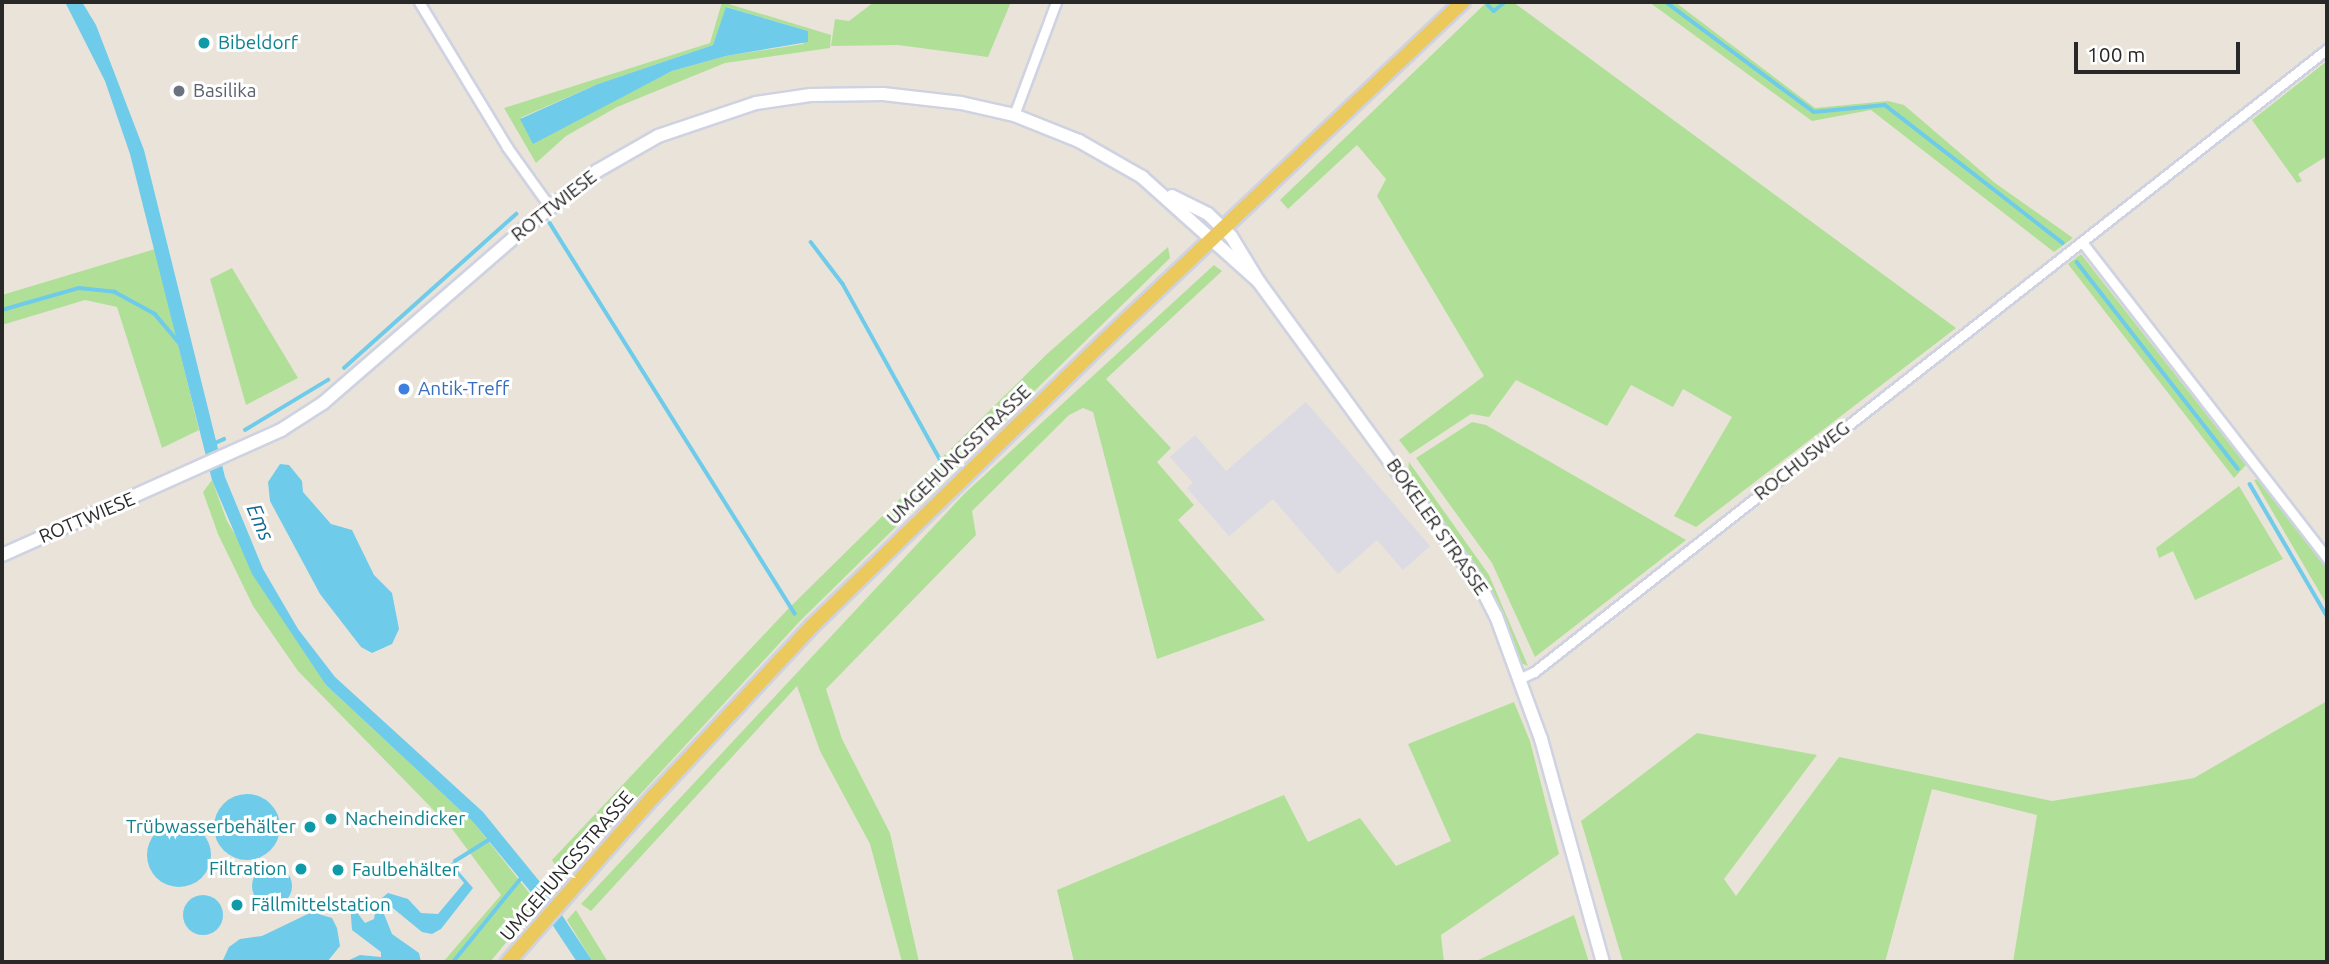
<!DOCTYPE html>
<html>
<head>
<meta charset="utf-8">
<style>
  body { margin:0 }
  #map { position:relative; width:2329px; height:964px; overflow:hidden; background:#eae3d9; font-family:Ubuntu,sans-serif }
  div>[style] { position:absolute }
  .industrial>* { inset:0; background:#dcdae2 }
  .green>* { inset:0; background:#b0e097 }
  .water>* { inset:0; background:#6ecbea }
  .round { border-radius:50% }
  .stream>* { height:3.5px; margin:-1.75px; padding:0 1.75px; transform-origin:1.75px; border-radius:1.75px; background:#6ecbea }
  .roads { filter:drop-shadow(2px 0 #cfd2e1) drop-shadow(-2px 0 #cfd2e1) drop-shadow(0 2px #cfd2e1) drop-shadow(0 -2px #cfd2e1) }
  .street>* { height:9px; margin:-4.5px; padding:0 4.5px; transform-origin:4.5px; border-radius:4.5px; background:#fff }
  .secondary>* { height:12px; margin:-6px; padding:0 6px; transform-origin:6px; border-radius:6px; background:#fff }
  .primary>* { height:14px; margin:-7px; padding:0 7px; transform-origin:7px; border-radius:7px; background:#ecc95c }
  .dots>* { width:19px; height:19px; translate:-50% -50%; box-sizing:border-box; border:4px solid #fff; border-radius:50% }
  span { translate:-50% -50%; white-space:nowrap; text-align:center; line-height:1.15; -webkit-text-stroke:6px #fff; paint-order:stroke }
  .culture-label { font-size:19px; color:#0d838f }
  .left { translate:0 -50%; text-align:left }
  .right { translate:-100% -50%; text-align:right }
  .worship-label { font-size:19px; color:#5b616d }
  .street-label { font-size:19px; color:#282828 }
  .shop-label { font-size:19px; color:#366cbe }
  .water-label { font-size:21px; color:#116893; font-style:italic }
  .frame { position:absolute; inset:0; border:4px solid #282828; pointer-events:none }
  .scale { position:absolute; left:2074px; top:42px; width:166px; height:32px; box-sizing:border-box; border:4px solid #282828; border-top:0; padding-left:9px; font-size:21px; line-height:24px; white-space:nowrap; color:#282828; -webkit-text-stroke:5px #fff; paint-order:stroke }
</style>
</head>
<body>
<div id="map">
  <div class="industrial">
    <i style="clip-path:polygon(1306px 402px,1430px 546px,1403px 570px,1377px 540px,1338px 574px,1273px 499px,1229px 536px,1187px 488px,1193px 483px,1170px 457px,1195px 435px,1226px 471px)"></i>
  </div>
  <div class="green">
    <i style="clip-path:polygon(evenodd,722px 2px,831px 35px,830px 48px,725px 63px,617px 107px,566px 136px,536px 163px,504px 108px,710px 43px,722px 2px,727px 7px,808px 31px,803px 44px,726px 56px,672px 71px,578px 119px,520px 118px,598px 84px,713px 45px,727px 7px)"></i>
    <i style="clip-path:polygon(874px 2px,1011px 2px,988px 57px,898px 45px,831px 46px,835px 19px,849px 21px)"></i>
    <i style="clip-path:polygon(1487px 2px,1513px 2px,1956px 328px,1696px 527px,1674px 516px,1732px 417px,1683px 389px,1673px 407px,1631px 385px,1607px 426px,1516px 380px,1489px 417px,1471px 414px,1410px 454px,1399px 440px,1484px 376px,1377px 196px,1386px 179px,1357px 145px,1288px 209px,1280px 200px)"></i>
    <i style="clip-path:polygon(1649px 2px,1675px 2px,1815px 108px,1888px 101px,1904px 105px,1995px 183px,2073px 238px,2054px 252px,1871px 110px,1812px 121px)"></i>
    <i style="clip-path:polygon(2327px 61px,2327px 156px,2298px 174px,2302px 181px,2297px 183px,2252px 120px)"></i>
    <i style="clip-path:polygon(1168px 247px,1170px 258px,800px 621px,563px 878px,552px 860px,788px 609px,1047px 354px)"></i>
    <i style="clip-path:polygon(155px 249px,199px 430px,162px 448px,117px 307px,85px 300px,2px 325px,2px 295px)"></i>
    <i style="clip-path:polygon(2081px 254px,2246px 465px,2234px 478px,2068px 264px)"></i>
    <i style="clip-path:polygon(1214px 265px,1222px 271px,1106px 379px,1171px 448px,1157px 462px,1194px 505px,1178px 520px,1265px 620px,1157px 659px,1093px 412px,1083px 408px,1069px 415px,972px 511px,976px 535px,826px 689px,842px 739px,890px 833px,919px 962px,902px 962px,870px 844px,820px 751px,797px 686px,591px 911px,581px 904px,964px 494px)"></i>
    <i style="clip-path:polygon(232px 268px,298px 378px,246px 405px,210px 279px)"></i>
    <i style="clip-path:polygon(1472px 422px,1486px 425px,1686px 540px,1535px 657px,1492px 563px,1416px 458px)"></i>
    <i style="clip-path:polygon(1409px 462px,1489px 575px,1528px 666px,1521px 663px,1485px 581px,1408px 472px)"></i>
    <i style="clip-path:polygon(2258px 479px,2327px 567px,2327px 605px,2254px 480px)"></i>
    <i style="clip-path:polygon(212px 480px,227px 521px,326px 685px,474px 823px,538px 904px,490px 962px,443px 962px,501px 895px,453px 830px,298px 671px,253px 606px,218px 534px,203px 492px)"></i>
    <i style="clip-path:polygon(2239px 486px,2283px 559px,2195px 600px,2173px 551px,2159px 558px,2156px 548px)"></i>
    <i style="clip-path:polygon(2327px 701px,2327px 962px,2013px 962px,2037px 815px,1932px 789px,1885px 962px,1623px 962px,1581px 821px,1697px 733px,1817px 755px,1724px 879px,1736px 896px,1839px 757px,2052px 801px,2194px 778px)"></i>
    <i style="clip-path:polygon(1514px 702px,1530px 741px,1559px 854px,1441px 935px,1444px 962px,1074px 962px,1057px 890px,1284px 795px,1308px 842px,1360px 818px,1396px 866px,1451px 841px,1408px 744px)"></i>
    <i style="clip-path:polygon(576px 910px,608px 962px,593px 962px,567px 920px)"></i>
    <i style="clip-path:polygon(1574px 915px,1589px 962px,1474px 962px)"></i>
  </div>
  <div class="water">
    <i style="clip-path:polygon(65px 2px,82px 2px,96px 25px,144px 150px,225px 477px,263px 569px,298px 629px,335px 677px,483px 812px,540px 882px,593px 962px,577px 962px,530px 891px,474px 823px,326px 685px,252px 574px,212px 480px,130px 154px,105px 81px)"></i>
    <i style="clip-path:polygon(726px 7px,808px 31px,808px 42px,726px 56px,672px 71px,533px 144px,520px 119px,598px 84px,713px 45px)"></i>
    <i style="clip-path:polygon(280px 464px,289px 465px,302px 481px,303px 492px,331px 524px,352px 530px,374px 575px,392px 593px,399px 629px,392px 644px,372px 653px,361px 647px,320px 594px,270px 501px,268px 482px)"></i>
    <i class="round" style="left:214px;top:794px;width:66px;height:66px"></i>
    <i class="round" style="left:147px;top:823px;width:64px;height:64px"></i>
    <i style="clip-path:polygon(455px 860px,453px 865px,473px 888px,441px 929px,432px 934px,422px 932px,383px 900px,380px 904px,392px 934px,419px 953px,421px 962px,345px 962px,360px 955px,381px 957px,381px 952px,352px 930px,350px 903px,365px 923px,374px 919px,377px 902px,388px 893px,408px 899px,421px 913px,438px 914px,464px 883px,450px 865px)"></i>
    <i class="round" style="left:252px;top:866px;width:40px;height:40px"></i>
    <i class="round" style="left:183px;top:895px;width:40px;height:40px"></i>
    <i style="clip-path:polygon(312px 912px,332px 918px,337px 928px,340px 946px,327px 962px,222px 962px,229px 947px,240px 939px,262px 936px)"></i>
  </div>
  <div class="stream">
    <i style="left:1666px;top:2px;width:184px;rotate:36.6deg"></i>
    <i style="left:1814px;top:112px;width:71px;rotate:-5.6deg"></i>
    <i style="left:1885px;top:105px;width:225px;rotate:37.8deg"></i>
    <i style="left:1488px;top:5px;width:8px;rotate:45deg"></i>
    <i style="left:1494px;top:11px;width:14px;rotate:-39deg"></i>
    <i style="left:550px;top:223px;width:461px;rotate:57.9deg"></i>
    <i style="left:811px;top:242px;width:53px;rotate:52.7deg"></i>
    <i style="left:843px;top:284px;width:210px;rotate:61deg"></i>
    <i style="left:2077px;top:262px;width:262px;rotate:52.1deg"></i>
    <i style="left:2px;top:310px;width:80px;rotate:-15.9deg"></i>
    <i style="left:79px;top:288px;width:36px;rotate:6deg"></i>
    <i style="left:115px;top:292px;width:46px;rotate:28.8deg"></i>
    <i style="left:155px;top:314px;width:42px;rotate:49.8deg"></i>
    <i style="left:344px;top:368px;width:231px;rotate:-41.8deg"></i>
    <i style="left:245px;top:430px;width:97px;rotate:-31.1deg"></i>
    <i style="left:213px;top:444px;width:12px;rotate:-24deg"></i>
    <i style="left:2250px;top:484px;width:153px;rotate:59.7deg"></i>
    <i style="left:455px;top:861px;width:44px;rotate:-31.9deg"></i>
    <i style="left:453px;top:962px;width:109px;rotate:-50.9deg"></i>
  </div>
  <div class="roads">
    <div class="street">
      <i style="left:419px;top:2px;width:170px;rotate:58.7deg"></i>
      <i style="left:507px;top:147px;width:74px;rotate:54.4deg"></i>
      <i style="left:1014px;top:115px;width:121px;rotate:-69.6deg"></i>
      <i style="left:2082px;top:242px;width:400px;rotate:52.2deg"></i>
      <i style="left:1521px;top:678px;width:14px;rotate:-25deg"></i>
      <i style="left:1534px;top:672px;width:1008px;rotate:-38.15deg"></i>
    </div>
    <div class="secondary">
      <i style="left:1172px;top:196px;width:40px;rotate:26.6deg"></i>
      <i style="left:1208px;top:214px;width:32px;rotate:44deg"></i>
      <i style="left:1231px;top:236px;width:54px;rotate:58.7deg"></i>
      <i style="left:1259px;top:282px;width:375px;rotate:53.9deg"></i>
      <i style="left:1480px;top:585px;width:35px;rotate:63deg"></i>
      <i style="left:1496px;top:616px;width:131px;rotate:69.9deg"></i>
      <i style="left:1541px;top:739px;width:231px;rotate:74.5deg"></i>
      <i style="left:2px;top:555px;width:306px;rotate:-24.1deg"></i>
      <i style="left:281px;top:430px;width:50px;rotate:-32.7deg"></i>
      <i style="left:323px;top:403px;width:270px;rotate:-40.9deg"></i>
      <i style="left:527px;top:226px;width:89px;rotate:-38.2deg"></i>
      <i style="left:597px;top:171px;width:70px;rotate:-29.8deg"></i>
      <i style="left:658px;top:136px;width:103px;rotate:-18.6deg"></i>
      <i style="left:756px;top:103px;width:55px;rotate:-8.4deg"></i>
      <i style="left:810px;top:95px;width:73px;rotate:-0.8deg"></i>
      <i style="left:883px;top:94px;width:79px;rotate:6.6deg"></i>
      <i style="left:961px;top:103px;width:54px;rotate:12.8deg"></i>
      <i style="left:1014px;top:115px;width:70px;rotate:21.8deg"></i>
      <i style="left:1079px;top:141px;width:73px;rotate:29.7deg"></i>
      <i style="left:1142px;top:177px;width:157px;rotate:41.9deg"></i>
    </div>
    <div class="primary">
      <i style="left:508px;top:962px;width:221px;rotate:-48.7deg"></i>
      <i style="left:654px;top:796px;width:232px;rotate:-47.1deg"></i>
      <i style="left:812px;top:626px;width:408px;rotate:-44.3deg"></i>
      <i style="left:1104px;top:341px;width:494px;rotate:-43.4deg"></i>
    </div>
  </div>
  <div class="dots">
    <i style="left:204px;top:43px;background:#0f9aa8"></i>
    <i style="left:179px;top:91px;background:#6b7280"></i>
    <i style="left:404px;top:389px;background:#3f7fe0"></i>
    <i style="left:331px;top:819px;background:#0f9aa8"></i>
    <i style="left:310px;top:827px;background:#0f9aa8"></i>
    <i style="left:301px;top:869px;background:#0f9aa8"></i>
    <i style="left:338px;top:870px;background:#0f9aa8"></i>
    <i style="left:237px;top:905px;background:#0f9aa8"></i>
  </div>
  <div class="culture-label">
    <span class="left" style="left:218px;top:43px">Bibeldorf</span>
    <span class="left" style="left:345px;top:819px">Nacheindicker</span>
    <span class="right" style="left:296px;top:827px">Trübwasserbehälter</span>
    <span class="right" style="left:287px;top:869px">Filtration</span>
    <span class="left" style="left:352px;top:870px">Faulbehälter</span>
    <span class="left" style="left:251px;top:905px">Fällmittelstation</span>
  </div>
  <div class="worship-label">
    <span class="left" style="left:193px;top:91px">Basilika</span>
  </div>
  <div class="street-label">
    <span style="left:554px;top:206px;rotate:-38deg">ROTTWIESE</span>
    <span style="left:959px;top:455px;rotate:-44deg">UMGEHUNGSSTRASSE</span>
    <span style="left:1802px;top:461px;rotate:-38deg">ROCHUSWEG</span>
    <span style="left:87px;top:518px;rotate:-23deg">ROTTWIESE</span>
    <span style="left:1437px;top:527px;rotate:55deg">BOKELER STRASSE</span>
    <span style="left:567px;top:866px;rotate:-49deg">UMGEHUNGSSTRASSE</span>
  </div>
  <div class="shop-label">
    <span class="left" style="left:418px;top:389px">Antik-Treff</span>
  </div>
  <div class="water-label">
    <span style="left:261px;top:522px;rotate:67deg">Ems</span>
  </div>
  <div class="frame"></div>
  <div class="scale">100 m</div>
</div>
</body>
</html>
